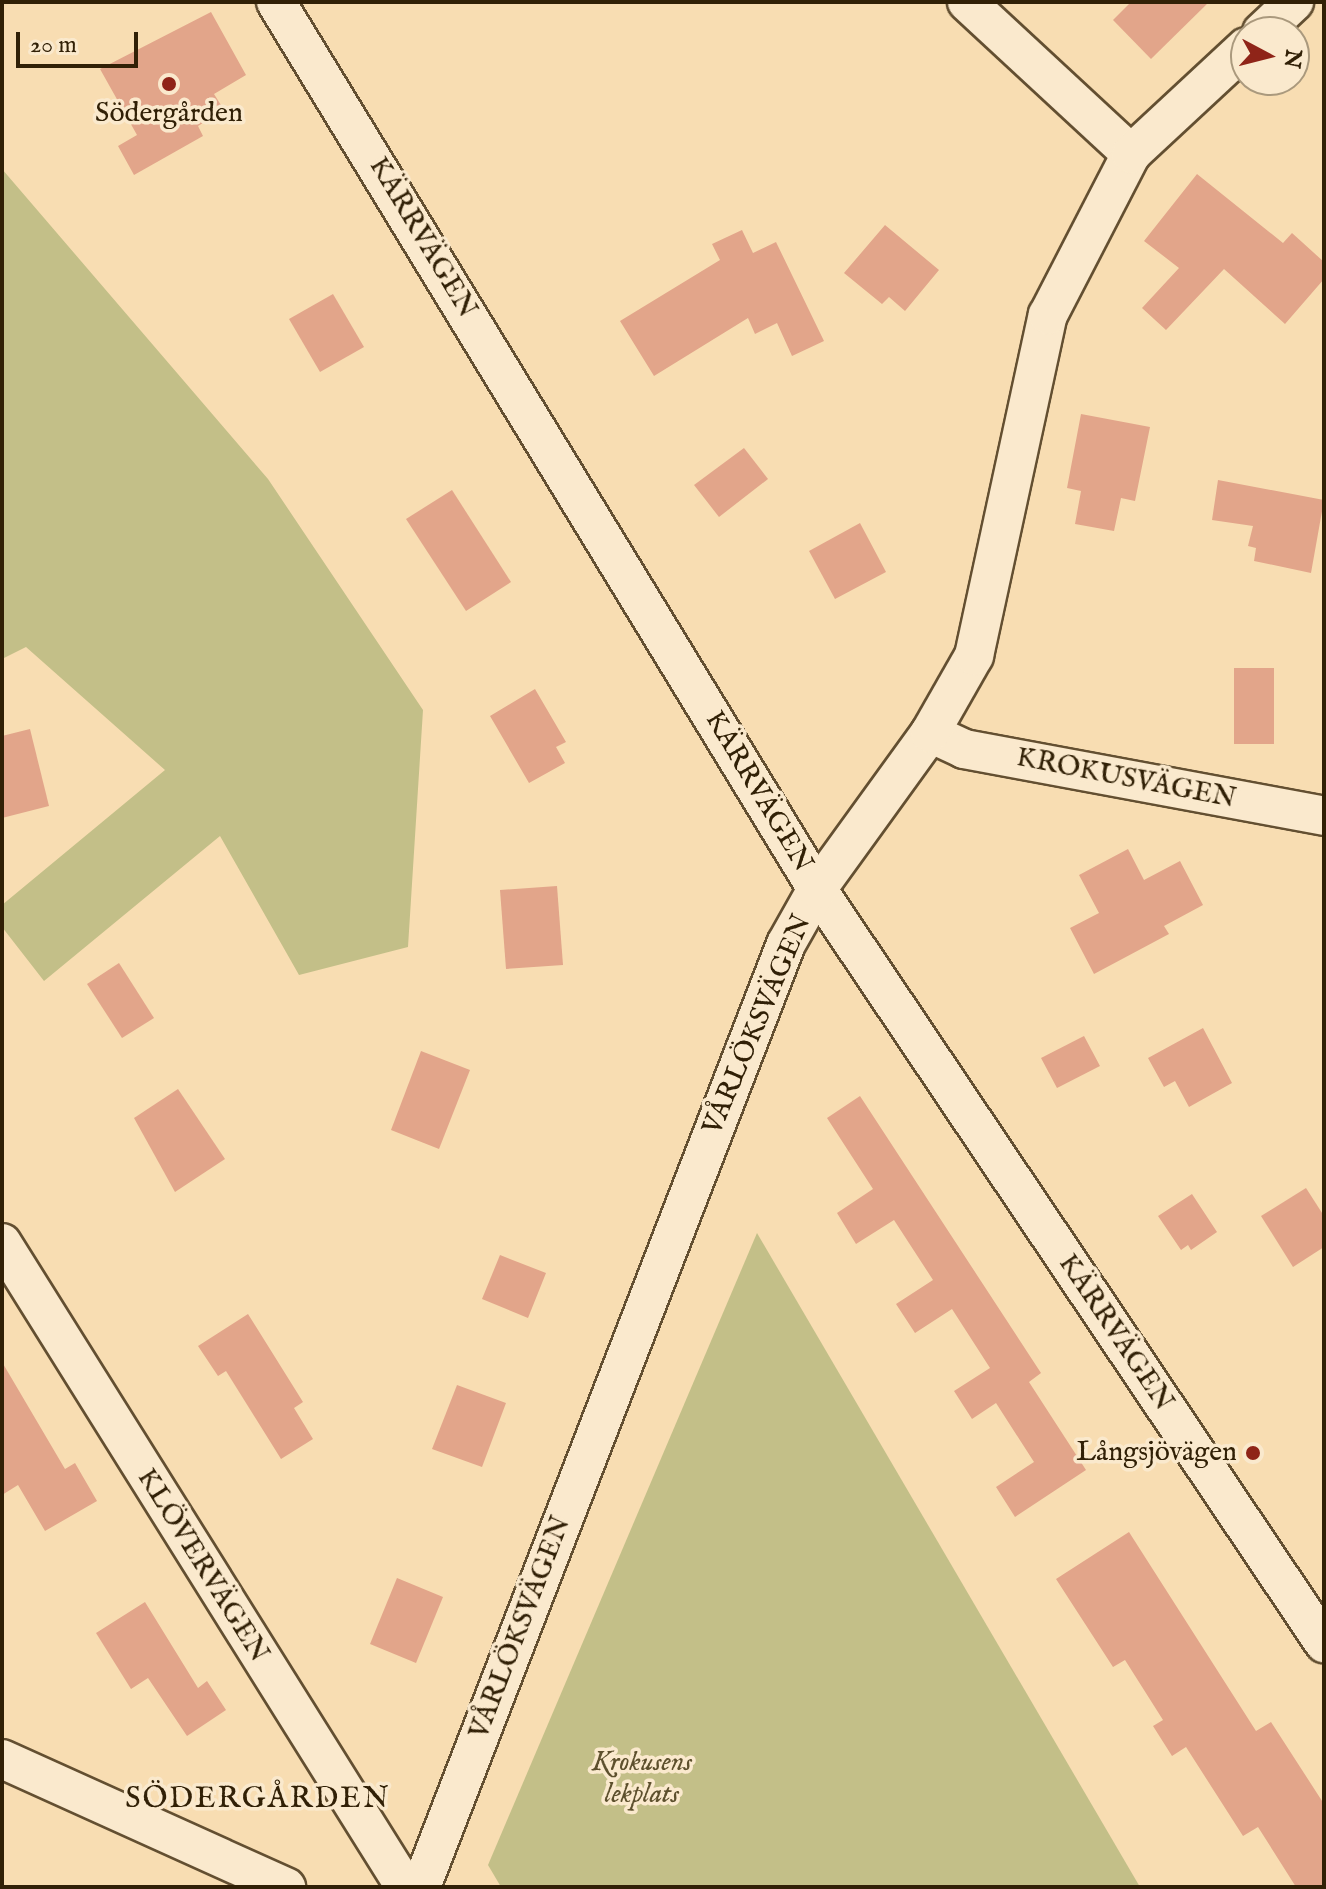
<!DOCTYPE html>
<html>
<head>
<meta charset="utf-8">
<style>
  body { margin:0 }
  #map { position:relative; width:1326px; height:1889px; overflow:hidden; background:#f8ddb2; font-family:"IM FELL English",serif }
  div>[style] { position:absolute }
  .green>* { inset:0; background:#c3bf88 }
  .building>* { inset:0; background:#e2a58a }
  .roads { filter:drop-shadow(2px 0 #634f31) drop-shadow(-2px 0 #634f31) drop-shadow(0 2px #634f31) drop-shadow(0 -2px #634f31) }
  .street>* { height:38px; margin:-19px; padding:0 19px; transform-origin:19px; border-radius:19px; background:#fae9cd }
  .dots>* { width:22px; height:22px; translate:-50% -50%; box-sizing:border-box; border:4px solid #fae9cd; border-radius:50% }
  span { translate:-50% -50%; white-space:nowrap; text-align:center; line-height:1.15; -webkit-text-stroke:7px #fae9cd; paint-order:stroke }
  .poi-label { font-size:28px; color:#312006 }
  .right { translate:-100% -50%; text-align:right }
  .street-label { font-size:28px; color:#312006 }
  .park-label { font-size:28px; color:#5d502d; font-style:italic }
  .neighbourhood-label { font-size:30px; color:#312006; letter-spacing:2px }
  .frame { position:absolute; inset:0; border:4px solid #312006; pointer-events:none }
  .north { position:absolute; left:1230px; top:16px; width:80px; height:80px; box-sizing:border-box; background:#fae9cd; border:2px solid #aa997d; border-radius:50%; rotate:97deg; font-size:22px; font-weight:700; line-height:32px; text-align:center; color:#312006 }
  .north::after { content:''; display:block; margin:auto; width:28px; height:36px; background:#8f2418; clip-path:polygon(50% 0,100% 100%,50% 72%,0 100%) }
  .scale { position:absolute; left:16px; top:32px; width:122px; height:36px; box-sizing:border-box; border:4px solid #312006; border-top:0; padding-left:10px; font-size:24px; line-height:28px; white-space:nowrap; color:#312006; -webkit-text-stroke:6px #fae9cd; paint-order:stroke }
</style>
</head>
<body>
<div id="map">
  <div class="green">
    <i style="clip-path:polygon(2px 169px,268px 479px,423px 710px,408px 947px,299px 975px,220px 836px,44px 981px,2px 927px,2px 905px,165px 770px,26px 647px,2px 659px)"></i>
    <i style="clip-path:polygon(757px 1233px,1140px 1887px,501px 1887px,488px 1865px)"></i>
  </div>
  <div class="building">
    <i style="clip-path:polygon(1131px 2px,1209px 2px,1151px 59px,1113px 20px)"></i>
    <i style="clip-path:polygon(211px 12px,246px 75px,214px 94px,224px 110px,198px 126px,203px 136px,134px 175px,118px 146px,137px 135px,100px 69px)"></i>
    <i style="clip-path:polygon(1197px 174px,1283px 243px,1292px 233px,1324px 262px,1324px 279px,1285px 324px,1224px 269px,1166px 330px,1142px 308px,1179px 268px,1144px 241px)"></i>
    <i style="clip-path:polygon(885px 225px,939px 270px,905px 311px,889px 297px,882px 304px,844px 273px)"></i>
    <i style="clip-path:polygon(742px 230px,753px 253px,776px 242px,824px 341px,792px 356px,777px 323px,755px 334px,748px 318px,654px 376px,620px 321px,720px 260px,712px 244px)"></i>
    <i style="clip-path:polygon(333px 294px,364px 347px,320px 372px,289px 319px)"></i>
    <i style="clip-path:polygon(1081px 414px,1150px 427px,1135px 501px,1121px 498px,1114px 531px,1075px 524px,1081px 491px,1067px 488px)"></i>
    <i style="clip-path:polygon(744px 448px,768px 479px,719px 517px,694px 485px)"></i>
    <i style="clip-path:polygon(1218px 480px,1324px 500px,1311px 573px,1254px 561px,1256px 548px,1248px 546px,1253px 526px,1212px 520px)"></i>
    <i style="clip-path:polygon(452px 490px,511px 582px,466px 611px,406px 519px)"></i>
    <i style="clip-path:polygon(860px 523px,886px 572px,835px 599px,809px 551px)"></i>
    <i style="clip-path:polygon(1234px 668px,1274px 668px,1274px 744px,1234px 744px)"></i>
    <i style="clip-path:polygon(535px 689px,566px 742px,556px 747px,565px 763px,529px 783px,490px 716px)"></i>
    <i style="clip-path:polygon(30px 729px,49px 806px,2px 818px,2px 736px)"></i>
    <i style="clip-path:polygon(1128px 849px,1144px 880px,1180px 861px,1203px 905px,1164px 926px,1169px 934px,1094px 974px,1070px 928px,1099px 913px,1079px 875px)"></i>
    <i style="clip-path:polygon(557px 886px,563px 965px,506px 969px,500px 890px)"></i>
    <i style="clip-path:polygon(119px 963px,154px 1018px,122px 1038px,87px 984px)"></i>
    <i style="clip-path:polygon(1203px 1028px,1232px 1083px,1189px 1107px,1175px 1081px,1164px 1087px,1148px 1058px)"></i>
    <i style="clip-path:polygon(1084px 1036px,1100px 1066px,1057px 1088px,1041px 1058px)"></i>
    <i style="clip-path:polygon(421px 1051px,470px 1070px,439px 1149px,391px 1130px)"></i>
    <i style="clip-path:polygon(178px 1089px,225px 1159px,175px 1192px,134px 1118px)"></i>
    <i style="clip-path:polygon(860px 1096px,1041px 1373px,1029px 1382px,1086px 1470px,1015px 1517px,996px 1487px,1034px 1462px,996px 1403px,972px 1419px,954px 1391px,990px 1368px,952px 1309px,915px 1333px,896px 1304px,933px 1280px,894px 1220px,856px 1244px,837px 1213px,873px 1189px,827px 1118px)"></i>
    <i style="clip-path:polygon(1306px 1188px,1324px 1216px,1324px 1247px,1293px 1267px,1261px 1216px)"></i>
    <i style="clip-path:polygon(1192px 1194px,1217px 1232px,1191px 1250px,1188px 1245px,1181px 1250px,1158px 1216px)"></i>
    <i style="clip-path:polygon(500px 1255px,546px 1273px,528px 1318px,482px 1299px)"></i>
    <i style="clip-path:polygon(248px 1314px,303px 1402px,294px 1408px,313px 1439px,281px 1459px,226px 1371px,218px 1376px,198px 1346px)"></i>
    <i style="clip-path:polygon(2px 1362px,65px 1469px,75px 1463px,97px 1501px,45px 1531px,18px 1485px,2px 1495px)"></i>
    <i style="clip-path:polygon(457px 1385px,506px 1403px,482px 1467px,432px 1449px)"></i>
    <i style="clip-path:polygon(1129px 1532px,1256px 1731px,1271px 1722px,1324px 1804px,1324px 1887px,1296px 1887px,1258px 1827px,1243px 1836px,1186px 1747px,1172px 1756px,1153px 1726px,1163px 1720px,1125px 1660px,1113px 1667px,1056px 1579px)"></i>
    <i style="clip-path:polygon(397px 1578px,443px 1597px,416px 1663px,370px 1644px)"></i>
    <i style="clip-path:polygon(145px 1602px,198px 1688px,207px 1681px,226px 1710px,187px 1736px,148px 1678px,131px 1689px,96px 1633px)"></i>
  </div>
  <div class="roads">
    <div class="street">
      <i style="left:276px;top:2px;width:1039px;rotate:58.62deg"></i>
      <i style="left:817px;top:889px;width:909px;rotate:56.08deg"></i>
      <i style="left:967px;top:2px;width:224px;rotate:42.8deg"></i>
      <i style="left:1262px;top:32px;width:44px;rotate:-43.2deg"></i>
      <i style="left:930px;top:733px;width:38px;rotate:25deg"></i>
      <i style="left:964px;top:749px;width:366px;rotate:10.5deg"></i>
      <i style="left:2px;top:1243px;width:760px;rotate:57.96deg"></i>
      <i style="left:2px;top:1759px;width:312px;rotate:24.3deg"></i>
      <i style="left:421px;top:1887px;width:1011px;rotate:-68.84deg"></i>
      <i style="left:786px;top:944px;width:63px;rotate:-60.6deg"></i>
      <i style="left:817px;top:889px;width:193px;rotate:-54.1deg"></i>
      <i style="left:930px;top:733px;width:89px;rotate:-60.3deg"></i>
      <i style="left:974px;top:656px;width:349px;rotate:-77.8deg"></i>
      <i style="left:1048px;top:315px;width:181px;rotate:-62.7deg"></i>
      <i style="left:1131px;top:154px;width:157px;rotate:-42.9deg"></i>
    </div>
  </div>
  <div class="dots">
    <i style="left:169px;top:84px;background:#8f2418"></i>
    <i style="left:1253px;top:1453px;background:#8f2418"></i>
  </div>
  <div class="poi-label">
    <span style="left:169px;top:114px">Södergården</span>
    <span class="right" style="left:1237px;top:1453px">Långsjövägen</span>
  </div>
  <div class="street-label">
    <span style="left:422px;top:238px;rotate:59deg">KÄRRVÄGEN</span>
    <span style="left:1126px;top:779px;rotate:11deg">KROKUSVÄGEN</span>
    <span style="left:758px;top:792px;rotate:59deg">KÄRRVÄGEN</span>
    <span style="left:758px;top:1025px;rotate:-67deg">VÅRLÖKSVÄGEN</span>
    <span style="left:1115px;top:1333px;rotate:56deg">KÄRRVÄGEN</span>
    <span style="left:202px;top:1566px;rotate:58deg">KLÖVERVÄGEN</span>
    <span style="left:521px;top:1628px;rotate:-69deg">VÅRLÖKSVÄGEN</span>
  </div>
  <div class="park-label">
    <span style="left:642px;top:1779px">Krokusens<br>lekplats</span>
  </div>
  <div class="neighbourhood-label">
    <span style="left:258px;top:1799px">SÖDERGÅRDEN</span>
  </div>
  <div class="frame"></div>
  <div class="north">N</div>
  <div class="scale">20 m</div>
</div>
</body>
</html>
